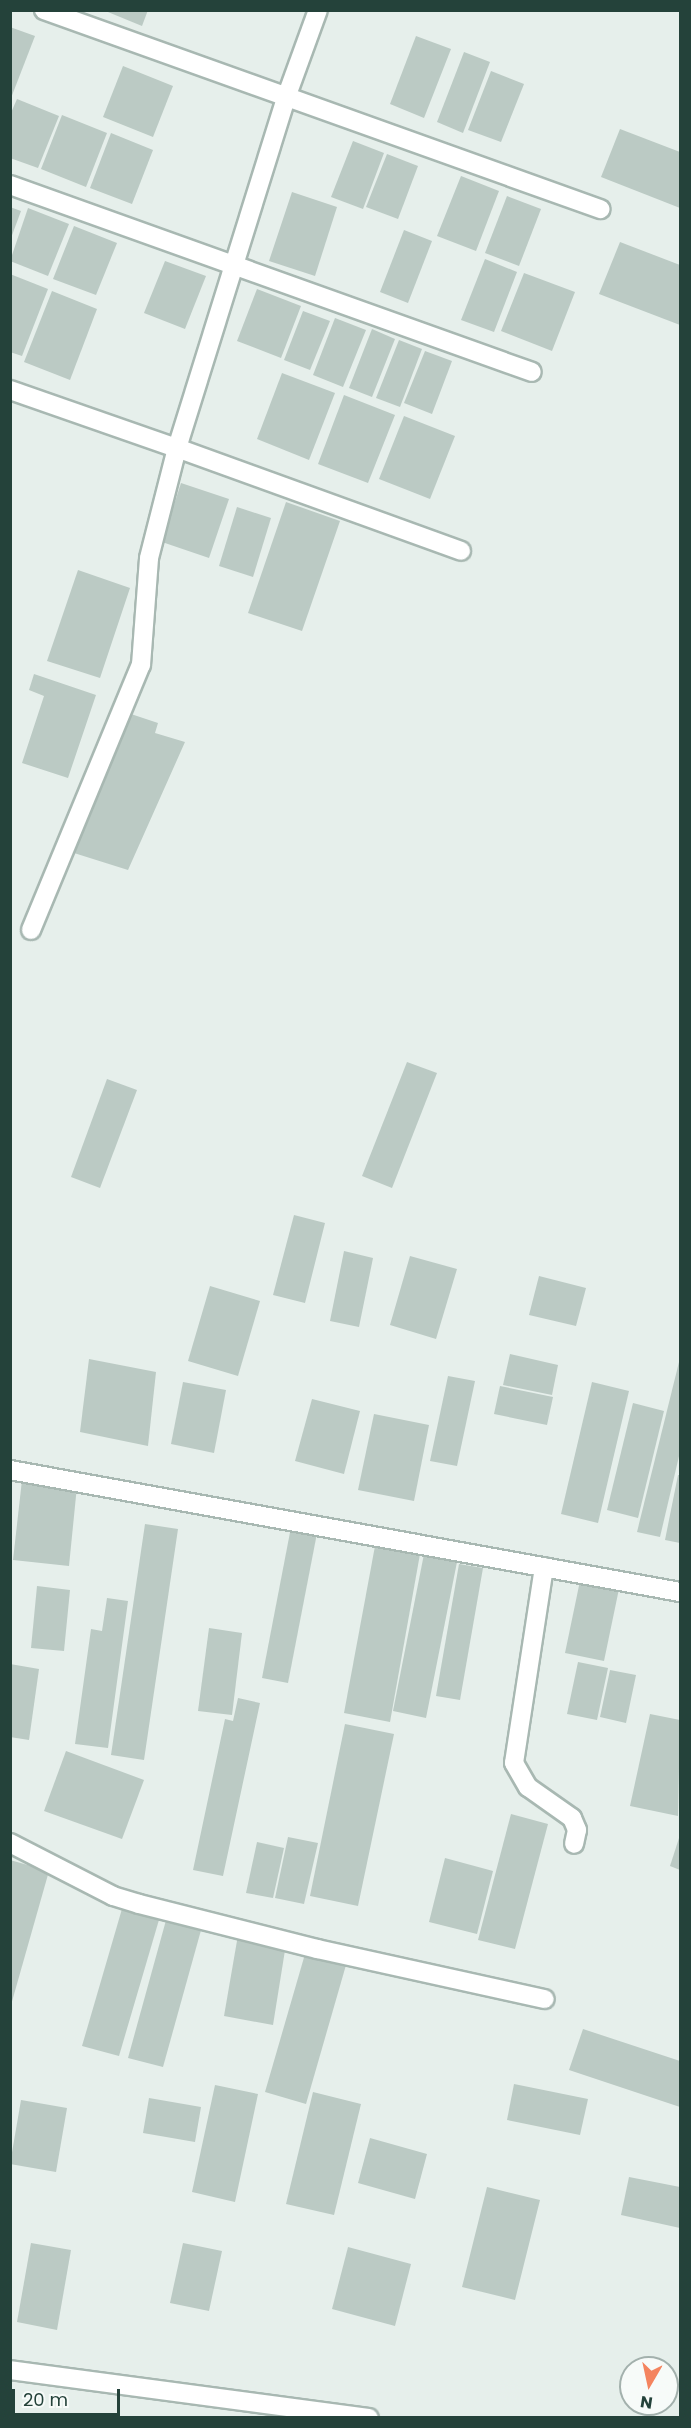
<!DOCTYPE html>
<html>
<head>
<meta charset="utf-8">
<style>
  body { margin:0 }
  #map { position:relative; width:691px; height:2428px; overflow:hidden; background:#e6efeb; font-family:Poppins,sans-serif }
  div>[style] { position:absolute }
  .building>* { inset:0; background:#bbcac4 }
  .roads { filter:drop-shadow(2px 0 #a8b8b2) drop-shadow(-2px 0 #a8b8b2) drop-shadow(0 2px #a8b8b2) drop-shadow(0 -2px #a8b8b2) }
  .street>* { height:18px; margin:-9px; padding:0 9px; transform-origin:9px; border-radius:9px; background:#fff }
  .secondary>* { height:18px; margin:-9px; padding:0 9px; transform-origin:9px; border-radius:9px; background:#fff }
  span { translate:-50% -50%; white-space:nowrap; text-align:center; line-height:1.15; -webkit-text-stroke:4.5px #f7fbf9; paint-order:stroke }
  .frame { position:absolute; inset:0; border:12px solid #24423a; pointer-events:none }
  .north { position:absolute; left:619px; top:2356px; width:60px; height:60px; box-sizing:border-box; background:#f7fbf9; border:2px solid #a3b1ad; border-radius:50%; rotate:189deg; font-size:16px; font-weight:700; line-height:24px; text-align:center; color:#24423a }
  .north::after { content:''; display:block; margin:auto; width:21px; height:27px; background:#f4845f; clip-path:polygon(50% 0,100% 100%,50% 72%,0 100%) }
  .scale { position:absolute; left:12px; top:2389px; width:108px; height:27px; box-sizing:border-box; border:3px solid #24423a; border-top:0; padding-left:8px; font-size:18px; line-height:21px; white-space:nowrap; color:#24423a; -webkit-text-stroke:4px #f7fbf9; paint-order:stroke }
</style>
</head>
<body>
<div id="map">
  <div class="building">
    <i style="clip-path:polygon(103px 10px,148px 10px,142px 26px)"></i>
    <i style="clip-path:polygon(10px 27px,35px 36px,11px 98px,10px 98px)"></i>
    <i style="clip-path:polygon(416px 36px,451px 49px,424px 118px,390px 104px)"></i>
    <i style="clip-path:polygon(464px 52px,490px 62px,463px 133px,437px 122px)"></i>
    <i style="clip-path:polygon(123px 66px,173px 86px,153px 137px,103px 117px)"></i>
    <i style="clip-path:polygon(491px 71px,524px 84px,501px 142px,468px 130px)"></i>
    <i style="clip-path:polygon(17px 99px,59px 116px,38px 168px,10px 158px,10px 115px)"></i>
    <i style="clip-path:polygon(62px 115px,107px 133px,86px 187px,41px 169px)"></i>
    <i style="clip-path:polygon(620px 129px,680px 152px,680px 208px,601px 177px)"></i>
    <i style="clip-path:polygon(111px 133px,153px 150px,132px 204px,90px 188px)"></i>
    <i style="clip-path:polygon(353px 141px,384px 153px,363px 209px,331px 197px)"></i>
    <i style="clip-path:polygon(387px 154px,418px 166px,398px 219px,366px 207px)"></i>
    <i style="clip-path:polygon(461px 176px,499px 191px,476px 251px,437px 236px)"></i>
    <i style="clip-path:polygon(292px 192px,337px 207px,315px 276px,269px 261px)"></i>
    <i style="clip-path:polygon(507px 196px,541px 209px,519px 266px,485px 253px)"></i>
    <i style="clip-path:polygon(10px 207px,21px 211px,11px 238px,10px 238px)"></i>
    <i style="clip-path:polygon(28px 208px,69px 224px,48px 276px,10px 261px)"></i>
    <i style="clip-path:polygon(74px 226px,117px 243px,96px 295px,53px 279px)"></i>
    <i style="clip-path:polygon(404px 230px,432px 241px,408px 303px,380px 292px)"></i>
    <i style="clip-path:polygon(620px 242px,680px 265px,680px 325px,599px 294px)"></i>
    <i style="clip-path:polygon(485px 259px,517px 272px,494px 332px,461px 320px)"></i>
    <i style="clip-path:polygon(165px 261px,206px 276px,185px 329px,144px 313px)"></i>
    <i style="clip-path:polygon(524px 273px,575px 292px,552px 351px,501px 331px)"></i>
    <i style="clip-path:polygon(10px 274px,48px 289px,22px 356px,10px 352px)"></i>
    <i style="clip-path:polygon(257px 289px,301px 306px,281px 358px,237px 341px)"></i>
    <i style="clip-path:polygon(52px 291px,97px 309px,70px 380px,24px 362px)"></i>
    <i style="clip-path:polygon(303px 311px,330px 321px,310px 370px,284px 360px)"></i>
    <i style="clip-path:polygon(335px 318px,366px 330px,343px 387px,313px 375px)"></i>
    <i style="clip-path:polygon(372px 329px,395px 339px,372px 397px,349px 388px)"></i>
    <i style="clip-path:polygon(399px 340px,422px 349px,400px 407px,376px 398px)"></i>
    <i style="clip-path:polygon(425px 351px,452px 361px,432px 414px,404px 403px)"></i>
    <i style="clip-path:polygon(282px 373px,335px 393px,309px 460px,257px 439px)"></i>
    <i style="clip-path:polygon(344px 395px,395px 415px,368px 483px,318px 464px)"></i>
    <i style="clip-path:polygon(404px 416px,455px 436px,430px 499px,379px 479px)"></i>
    <i style="clip-path:polygon(181px 483px,229px 499px,209px 558px,162px 542px)"></i>
    <i style="clip-path:polygon(286px 502px,340px 521px,302px 631px,248px 613px)"></i>
    <i style="clip-path:polygon(237px 507px,271px 518px,253px 577px,219px 566px)"></i>
    <i style="clip-path:polygon(78px 570px,130px 588px,100px 678px,47px 661px)"></i>
    <i style="clip-path:polygon(34px 674px,96px 695px,68px 778px,22px 763px,44px 696px,29px 690px)"></i>
    <i style="clip-path:polygon(128px 713px,158px 723px,155px 733px,185px 742px,128px 870px,74px 853px)"></i>
    <i style="clip-path:polygon(407px 1062px,437px 1073px,392px 1188px,362px 1176px)"></i>
    <i style="clip-path:polygon(107px 1079px,137px 1090px,100px 1188px,71px 1177px)"></i>
    <i style="clip-path:polygon(294px 1215px,325px 1223px,305px 1303px,273px 1295px)"></i>
    <i style="clip-path:polygon(344px 1251px,373px 1258px,359px 1327px,330px 1321px)"></i>
    <i style="clip-path:polygon(410px 1256px,457px 1269px,436px 1339px,390px 1325px)"></i>
    <i style="clip-path:polygon(539px 1276px,586px 1288px,576px 1326px,529px 1315px)"></i>
    <i style="clip-path:polygon(210px 1286px,260px 1301px,238px 1376px,188px 1361px)"></i>
    <i style="clip-path:polygon(510px 1354px,558px 1365px,552px 1395px,503px 1385px)"></i>
    <i style="clip-path:polygon(680px 1358px,680px 1452px,660px 1537px,637px 1532px)"></i>
    <i style="clip-path:polygon(89px 1359px,156px 1372px,148px 1446px,80px 1432px)"></i>
    <i style="clip-path:polygon(448px 1376px,475px 1381px,457px 1466px,430px 1461px)"></i>
    <i style="clip-path:polygon(183px 1382px,226px 1390px,214px 1453px,171px 1444px)"></i>
    <i style="clip-path:polygon(592px 1382px,629px 1391px,598px 1523px,561px 1514px)"></i>
    <i style="clip-path:polygon(500px 1386px,553px 1397px,547px 1425px,494px 1414px)"></i>
    <i style="clip-path:polygon(312px 1399px,360px 1411px,344px 1474px,295px 1461px)"></i>
    <i style="clip-path:polygon(633px 1403px,664px 1411px,638px 1518px,607px 1510px)"></i>
    <i style="clip-path:polygon(374px 1414px,429px 1425px,414px 1501px,358px 1490px)"></i>
    <i style="clip-path:polygon(678px 1475px,680px 1475px,680px 1543px,665px 1540px)"></i>
    <i style="clip-path:polygon(22px 1480px,77px 1486px,69px 1566px,13px 1560px)"></i>
    <i style="clip-path:polygon(292px 1522px,318px 1528px,288px 1683px,262px 1678px)"></i>
    <i style="clip-path:polygon(145px 1524px,178px 1529px,144px 1760px,111px 1755px)"></i>
    <i style="clip-path:polygon(375px 1546px,420px 1554px,390px 1722px,344px 1713px)"></i>
    <i style="clip-path:polygon(424px 1554px,457px 1562px,426px 1718px,393px 1711px)"></i>
    <i style="clip-path:polygon(459px 1564px,483px 1568px,460px 1700px,436px 1696px)"></i>
    <i style="clip-path:polygon(581px 1576px,620px 1584px,604px 1661px,565px 1653px)"></i>
    <i style="clip-path:polygon(37px 1586px,70px 1590px,64px 1651px,31px 1648px)"></i>
    <i style="clip-path:polygon(107px 1598px,128px 1601px,108px 1748px,75px 1744px,91px 1629px,102px 1631px)"></i>
    <i style="clip-path:polygon(209px 1628px,242px 1633px,232px 1715px,198px 1711px)"></i>
    <i style="clip-path:polygon(578px 1662px,608px 1668px,597px 1720px,567px 1714px)"></i>
    <i style="clip-path:polygon(10px 1664px,39px 1669px,29px 1740px,10px 1737px)"></i>
    <i style="clip-path:polygon(610px 1670px,636px 1675px,626px 1723px,600px 1717px)"></i>
    <i style="clip-path:polygon(238px 1698px,260px 1703px,223px 1876px,193px 1870px,225px 1719px,233px 1721px)"></i>
    <i style="clip-path:polygon(650px 1714px,680px 1720px,678px 1816px,630px 1806px)"></i>
    <i style="clip-path:polygon(345px 1724px,394px 1734px,358px 1906px,310px 1896px)"></i>
    <i style="clip-path:polygon(66px 1751px,144px 1780px,122px 1839px,44px 1811px)"></i>
    <i style="clip-path:polygon(511px 1814px,548px 1824px,515px 1949px,478px 1940px)"></i>
    <i style="clip-path:polygon(680px 1835px,680px 1870px,670px 1866px)"></i>
    <i style="clip-path:polygon(288px 1837px,318px 1843px,304px 1904px,275px 1898px)"></i>
    <i style="clip-path:polygon(257px 1842px,284px 1848px,273px 1898px,246px 1893px)"></i>
    <i style="clip-path:polygon(445px 1858px,493px 1871px,477px 1934px,429px 1922px)"></i>
    <i style="clip-path:polygon(10px 1860px,49px 1871px,11px 2005px,10px 2005px)"></i>
    <i style="clip-path:polygon(124px 1902px,161px 1913px,119px 2056px,82px 2046px)"></i>
    <i style="clip-path:polygon(168px 1913px,203px 1923px,163px 2067px,128px 2058px)"></i>
    <i style="clip-path:polygon(238px 1935px,286px 1944px,273px 2025px,224px 2016px)"></i>
    <i style="clip-path:polygon(305px 1954px,346px 1965px,306px 2104px,265px 2092px)"></i>
    <i style="clip-path:polygon(583px 2029px,680px 2061px,680px 2107px,569px 2070px)"></i>
    <i style="clip-path:polygon(514px 2084px,588px 2099px,580px 2135px,507px 2120px)"></i>
    <i style="clip-path:polygon(215px 2085px,258px 2094px,235px 2202px,192px 2192px)"></i>
    <i style="clip-path:polygon(313px 2092px,361px 2104px,334px 2215px,286px 2204px)"></i>
    <i style="clip-path:polygon(149px 2098px,201px 2107px,195px 2142px,143px 2133px)"></i>
    <i style="clip-path:polygon(21px 2100px,67px 2108px,56px 2172px,10px 2164px)"></i>
    <i style="clip-path:polygon(370px 2138px,427px 2154px,415px 2199px,358px 2183px)"></i>
    <i style="clip-path:polygon(629px 2177px,680px 2187px,680px 2228px,621px 2215px)"></i>
    <i style="clip-path:polygon(487px 2187px,540px 2200px,515px 2300px,462px 2287px)"></i>
    <i style="clip-path:polygon(31px 2243px,71px 2250px,57px 2330px,17px 2322px)"></i>
    <i style="clip-path:polygon(183px 2243px,222px 2251px,209px 2311px,170px 2303px)"></i>
    <i style="clip-path:polygon(348px 2247px,411px 2264px,395px 2326px,332px 2309px)"></i>
  </div>
  <div class="roads">
    <div class="street">
      <i style="left:44px;top:10px;width:591px;rotate:19.69deg"></i>
      <i style="left:10px;top:185px;width:554px;rotate:19.71deg"></i>
      <i style="left:10px;top:390px;width:177px;rotate:19.2deg"></i>
      <i style="left:177px;top:448px;width:370px;rotate:-72.7deg"></i>
      <i style="left:287px;top:95px;width:90px;rotate:-70deg"></i>
      <i style="left:31px;top:930px;width:287px;rotate:-67.5deg"></i>
      <i style="left:141px;top:665px;width:107px;rotate:-85.7deg"></i>
      <i style="left:149px;top:558px;width:114px;rotate:-75.7deg"></i>
      <i style="left:177px;top:448px;width:302px;rotate:19.9deg"></i>
      <i style="left:10px;top:1470px;width:681px;rotate:10.32deg"></i>
      <i style="left:544px;top:1567px;width:198px;rotate:98.7deg"></i>
      <i style="left:514px;top:1763px;width:28px;rotate:60deg"></i>
      <i style="left:528px;top:1787px;width:54px;rotate:35.2deg"></i>
      <i style="left:572px;top:1818px;width:13px;rotate:67deg"></i>
      <i style="left:577px;top:1830px;width:14px;rotate:102deg"></i>
      <i style="left:10px;top:1843px;width:116px;rotate:27.2deg"></i>
      <i style="left:113px;top:1896px;width:27px;rotate:17deg"></i>
      <i style="left:139px;top:1904px;width:184px;rotate:14.2deg"></i>
      <i style="left:317px;top:1949px;width:233px;rotate:12.4deg"></i>
    </div>
    <div class="secondary">
      <i style="left:10px;top:2370px;width:362px;rotate:7.6deg"></i>
    </div>
  </div>
  <div class="frame"></div>
  <div class="north">N</div>
  <div class="scale">20 m</div>
</div>
</body>
</html>
